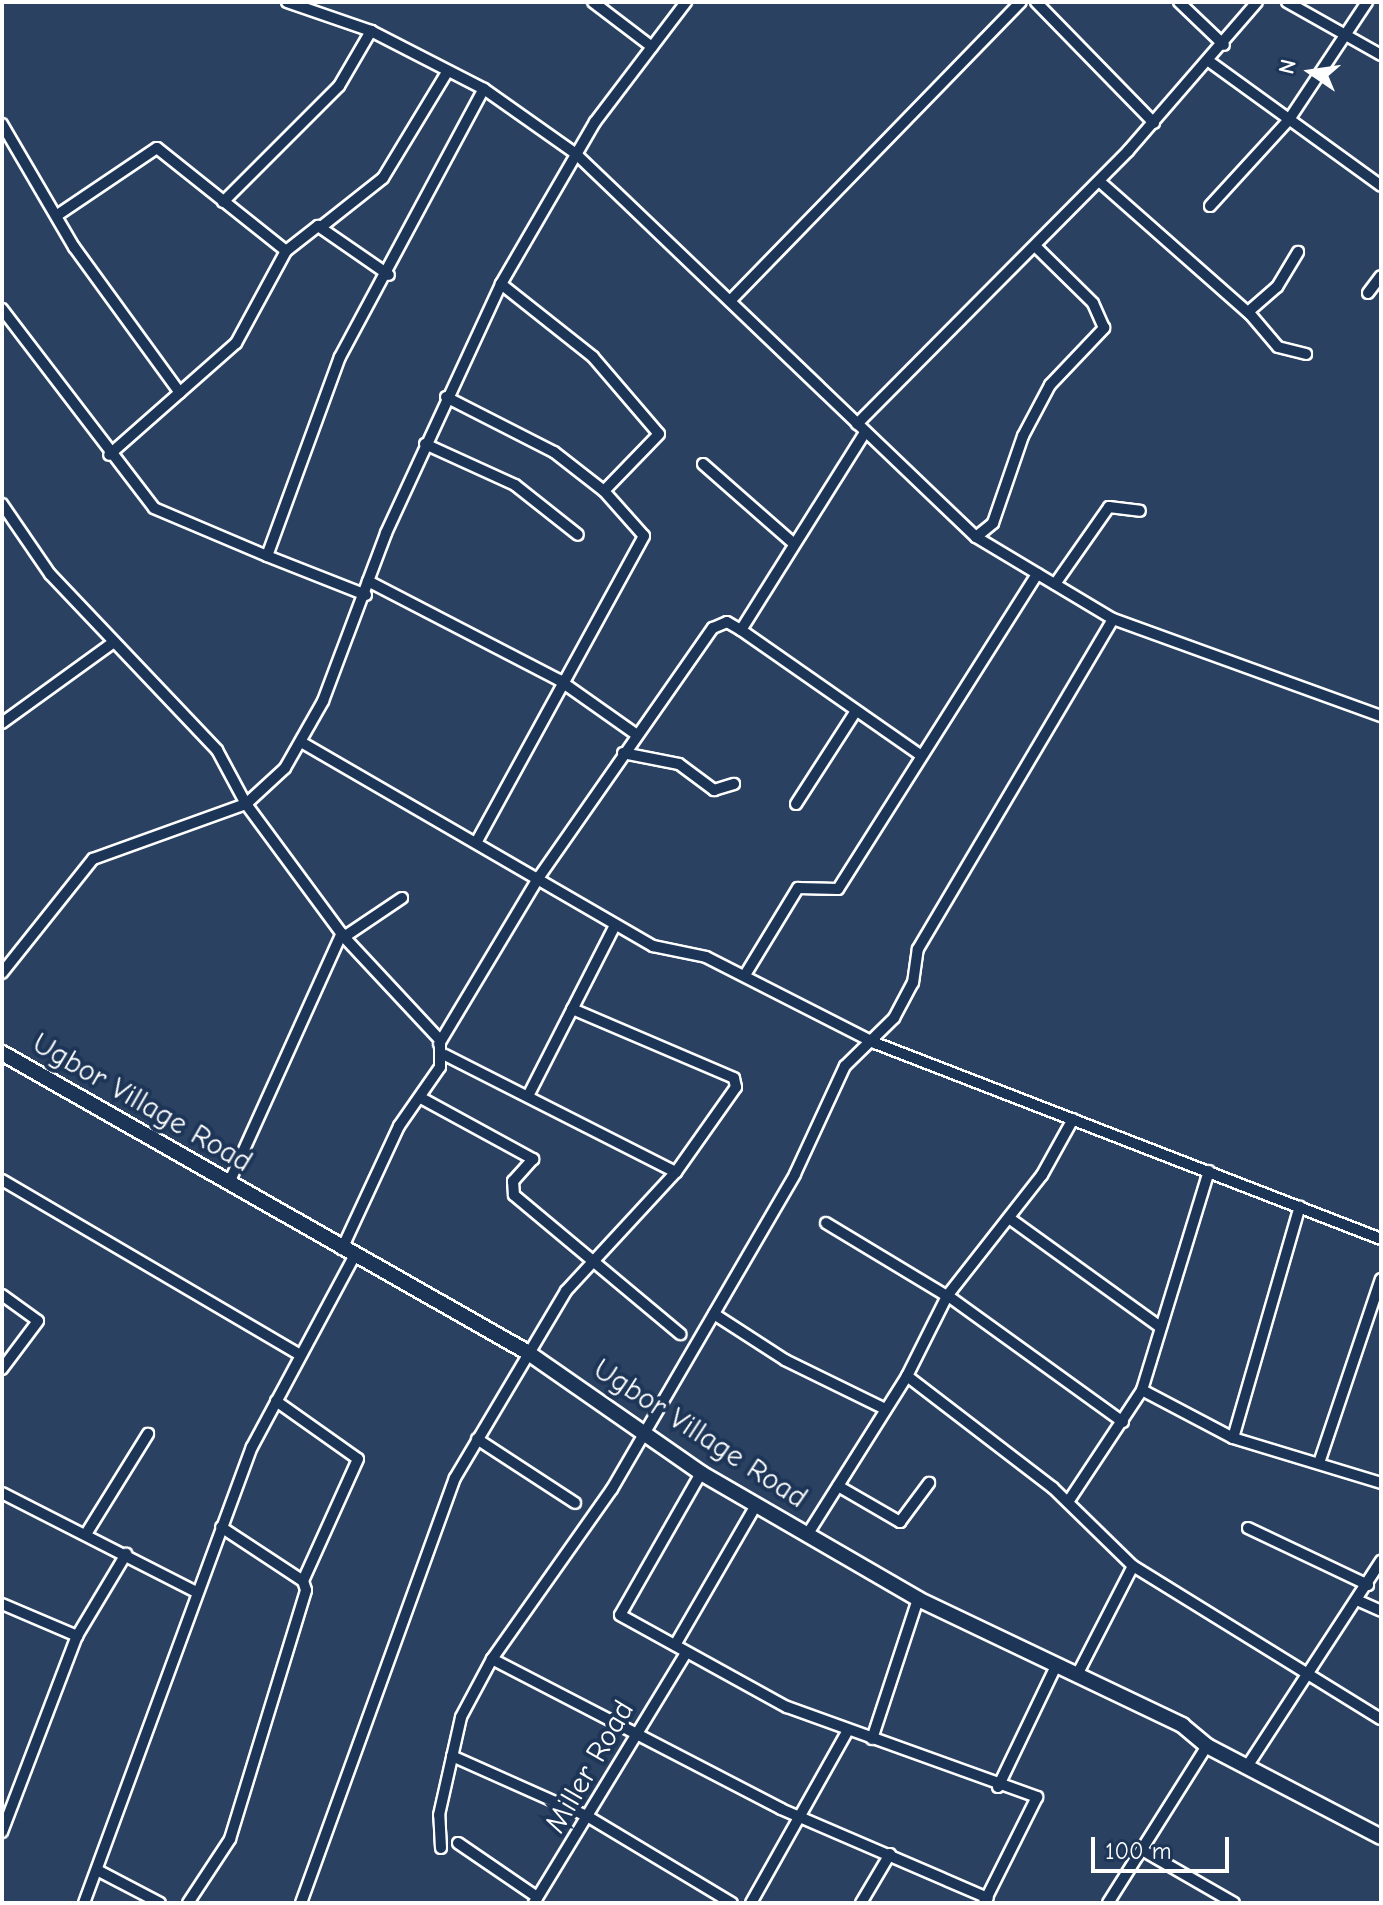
<!DOCTYPE html>
<html>
<head>
<meta charset="utf-8">
<style>
  body { margin:0 }
  #map { position:relative; width:1383px; height:1905px; overflow:hidden; background:#2a4161; font-family:"Comic Neue",sans-serif }
  div>[style] { position:absolute }
  .roads { filter:drop-shadow(2px 0 #fff) drop-shadow(-2px 0 #fff) drop-shadow(0 2px #fff) drop-shadow(0 -2px #fff) }
  .street>* { height:10px; margin:-5px; padding:0 5px; transform-origin:5px; border-radius:5px; background:#1d3557 }
  .secondary>* { height:14px; margin:-7px; padding:0 7px; transform-origin:7px; border-radius:7px; background:#1d3557 }
  span { translate:-50% -50%; white-space:nowrap; text-align:center; line-height:1.15; -webkit-text-stroke:8px #1d3557; paint-order:stroke }
  .street-label { font-size:30px; color:#fff }
  .frame { position:absolute; inset:0; border:4px solid #fff; pointer-events:none }
  .north { position:absolute; left:1271px; top:32px; width:80px; height:80px; -webkit-text-stroke:6px #1d3557; paint-order:stroke; rotate:283deg; font-size:22px; font-weight:700; line-height:32px; text-align:center; color:#fff }
  .north::after { content:''; display:block; margin:auto; width:28px; height:36px; background:#fff; clip-path:polygon(50% 0,100% 100%,50% 72%,0 100%) }
  .scale { position:absolute; left:1091px; top:1837px; width:138px; height:36px; box-sizing:border-box; border:4px solid #fff; border-top:0; padding-left:10px; font-size:24px; line-height:28px; white-space:nowrap; color:#fff; -webkit-text-stroke:6px #1d3557; paint-order:stroke }
</style>
</head>
<body>
<div id="map">
  <div class="roads">
    <div class="street">
      <i style="left:287px;top:2px;width:89px;rotate:19deg"></i>
      <i style="left:371px;top:31px;width:127px;rotate:27.2deg"></i>
      <i style="left:484px;top:89px;width:113px;rotate:35.2deg"></i>
      <i style="left:576px;top:154px;width:554px;rotate:43.76deg"></i>
      <i style="left:976px;top:537px;width:160px;rotate:30.9deg"></i>
      <i style="left:1113px;top:619px;width:285px;rotate:19.9deg"></i>
      <i style="left:593px;top:2px;width:74px;rotate:37.3deg"></i>
      <i style="left:1036px;top:2px;width:169px;rotate:45.7deg"></i>
      <i style="left:1179px;top:2px;width:62px;rotate:43.7deg"></i>
      <i style="left:1287px;top:2px;width:108px;rotate:29.4deg"></i>
      <i style="left:1210px;top:62px;width:211px;rotate:35.9deg"></i>
      <i style="left:2px;top:124px;width:143px;rotate:59.7deg"></i>
      <i style="left:74px;top:247px;width:180px;rotate:54deg"></i>
      <i style="left:1099px;top:181px;width:201px;rotate:41.4deg"></i>
      <i style="left:1250px;top:314px;width:43px;rotate:49.7deg"></i>
      <i style="left:1278px;top:347px;width:29px;rotate:14deg"></i>
      <i style="left:223px;top:202px;width:164px;rotate:-45deg"></i>
      <i style="left:339px;top:86px;width:64px;rotate:-59.8deg"></i>
      <i style="left:1210px;top:206px;width:115px;rotate:-47.5deg"></i>
      <i style="left:1288px;top:121px;width:143px;rotate:-56.4deg"></i>
      <i style="left:59px;top:214px;width:118px;rotate:-34deg"></i>
      <i style="left:157px;top:148px;width:165px;rotate:38.6deg"></i>
      <i style="left:286px;top:251px;width:105px;rotate:118.5deg"></i>
      <i style="left:236px;top:343px;width:169px;rotate:138.6deg"></i>
      <i style="left:321px;top:227px;width:79px;rotate:-38.3deg"></i>
      <i style="left:383px;top:178px;width:122px;rotate:-58.8deg"></i>
      <i style="left:286px;top:251px;width:41px;rotate:-38deg"></i>
      <i style="left:318px;top:226px;width:86px;rotate:34.6deg"></i>
      <i style="left:501px;top:284px;width:117px;rotate:38.4deg"></i>
      <i style="left:593px;top:357px;width:101px;rotate:49.4deg"></i>
      <i style="left:659px;top:434px;width:79px;rotate:134deg"></i>
      <i style="left:1368px;top:293px;width:21px;rotate:-53deg"></i>
      <i style="left:730px;top:301px;width:417px;rotate:-45.8deg"></i>
      <i style="left:2px;top:309px;width:250px;rotate:52.6deg"></i>
      <i style="left:154px;top:508px;width:123px;rotate:23deg"></i>
      <i style="left:1248px;top:312px;width:38px;rotate:-41deg"></i>
      <i style="left:1277px;top:287px;width:41px;rotate:-59deg"></i>
      <i style="left:446px;top:397px;width:121px;rotate:27deg"></i>
      <i style="left:554px;top:452px;width:63px;rotate:38deg"></i>
      <i style="left:604px;top:491px;width:60px;rotate:48.4deg"></i>
      <i style="left:644px;top:536px;width:348px;rotate:118.7deg"></i>
      <i style="left:857px;top:424px;width:385px;rotate:-45.2deg"></i>
      <i style="left:1128px;top:151px;width:197px;rotate:-49.1deg"></i>
      <i style="left:425px;top:444px;width:99px;rotate:24.5deg"></i>
      <i style="left:515px;top:485px;width:80px;rotate:38.4deg"></i>
      <i style="left:703px;top:464px;width:121px;rotate:41.3deg"></i>
      <i style="left:2px;top:504px;width:85px;rotate:55.6deg"></i>
      <i style="left:50px;top:574px;width:243px;rotate:46.5deg"></i>
      <i style="left:217px;top:750px;width:61px;rotate:61.8deg"></i>
      <i style="left:246px;top:804px;width:165px;rotate:53.6deg"></i>
      <i style="left:344px;top:937px;width:141px;rotate:47deg"></i>
      <i style="left:440px;top:1040px;width:27px;rotate:90deg"></i>
      <i style="left:440px;top:1067px;width:72px;rotate:124.8deg"></i>
      <i style="left:399px;top:1126px;width:136px;rotate:114.9deg"></i>
      <i style="left:976px;top:537px;width:22px;rotate:-39deg"></i>
      <i style="left:993px;top:523px;width:92px;rotate:-71deg"></i>
      <i style="left:1023px;top:436px;width:58px;rotate:-62.1deg"></i>
      <i style="left:1050px;top:385px;width:79px;rotate:-46.5deg"></i>
      <i style="left:1104px;top:328px;width:27px;rotate:-114deg"></i>
      <i style="left:1093px;top:303px;width:80px;rotate:-135.5deg"></i>
      <i style="left:368px;top:581px;width:215px;rotate:27.4deg"></i>
      <i style="left:559px;top:680px;width:95px;rotate:35.2deg"></i>
      <i style="left:1055px;top:584px;width:94px;rotate:-55deg"></i>
      <i style="left:1109px;top:507px;width:31px;rotate:7deg"></i>
      <i style="left:366px;top:595px;width:106px;rotate:-158.5deg"></i>
      <i style="left:267px;top:556px;width:212px;rotate:-69.9deg"></i>
      <i style="left:340px;top:357px;width:304px;rotate:-61.8deg"></i>
      <i style="left:741px;top:630px;width:234px;rotate:-57.9deg"></i>
      <i style="left:2px;top:723px;width:138px;rotate:-35.9deg"></i>
      <i style="left:301px;top:742px;width:407px;rotate:30.1deg"></i>
      <i style="left:653px;top:946px;width:54px;rotate:11.7deg"></i>
      <i style="left:706px;top:957px;width:190px;rotate:27deg"></i>
      <i style="left:875px;top:1043px;width:543px;rotate:21.17deg"></i>
      <i style="left:623px;top:753px;width:57px;rotate:11.1deg"></i>
      <i style="left:679px;top:764px;width:44px;rotate:36.6deg"></i>
      <i style="left:714px;top:790px;width:21px;rotate:-17deg"></i>
      <i style="left:796px;top:804px;width:107px;rotate:-57.2deg"></i>
      <i style="left:344px;top:937px;width:70px;rotate:-33.9deg"></i>
      <i style="left:2px;top:973px;width:146px;rotate:-51.4deg"></i>
      <i style="left:93px;top:859px;width:163px;rotate:-19.8deg"></i>
      <i style="left:246px;top:804px;width:53px;rotate:-42.7deg"></i>
      <i style="left:285px;top:768px;width:77px;rotate:-60.4deg"></i>
      <i style="left:323px;top:701px;width:179px;rotate:-69.4deg"></i>
      <i style="left:386px;top:533px;width:274px;rotate:-65.2deg"></i>
      <i style="left:501px;top:284px;width:187px;rotate:-59.9deg"></i>
      <i style="left:595px;top:122px;width:151px;rotate:-52.8deg"></i>
      <i style="left:745px;top:975px;width:102px;rotate:-58.7deg"></i>
      <i style="left:798px;top:888px;width:40px;rotate:1.4deg"></i>
      <i style="left:838px;top:889px;width:373px;rotate:-57.7deg"></i>
      <i style="left:439px;top:1044px;width:195px;rotate:-59.1deg"></i>
      <i style="left:539px;top:877px;width:304px;rotate:-55.1deg"></i>
      <i style="left:713px;top:628px;width:15px;rotate:-23deg"></i>
      <i style="left:727px;top:622px;width:16px;rotate:30deg"></i>
      <i style="left:741px;top:630px;width:217px;rotate:34.9deg"></i>
      <i style="left:445px;top:1055px;width:259px;rotate:26.9deg"></i>
      <i style="left:529px;top:1094px;width:187px;rotate:-63deg"></i>
      <i style="left:421px;top:1098px;width:128px;rotate:28.6deg"></i>
      <i style="left:533px;top:1159px;width:30px;rotate:132deg"></i>
      <i style="left:513px;top:1181px;width:14px;rotate:86deg"></i>
      <i style="left:514px;top:1195px;width:217px;rotate:39.9deg"></i>
      <i style="left:2px;top:1180px;width:346px;rotate:30.4deg"></i>
      <i style="left:229px;top:1183px;width:274px;rotate:-65.7deg"></i>
      <i style="left:1009px;top:1218px;width:185px;rotate:35.8deg"></i>
      <i style="left:826px;top:1223px;width:141px;rotate:31.1deg"></i>
      <i style="left:2px;top:1295px;width:44px;rotate:35.8deg"></i>
      <i style="left:38px;top:1321px;width:60px;rotate:126.9deg"></i>
      <i style="left:951px;top:1298px;width:212px;rotate:35.8deg"></i>
      <i style="left:714px;top:1314px;width:85px;rotate:32.9deg"></i>
      <i style="left:785px;top:1360px;width:111px;rotate:26.1deg"></i>
      <i style="left:907px;top:1376px;width:184px;rotate:37.5deg"></i>
      <i style="left:1053px;top:1488px;width:112px;rotate:44.3deg"></i>
      <i style="left:1133px;top:1566px;width:291px;rotate:31.7deg"></i>
      <i style="left:1142px;top:1390px;width:103px;rotate:27.8deg"></i>
      <i style="left:1233px;top:1438px;width:155px;rotate:16.9deg"></i>
      <i style="left:276px;top:1401px;width:100px;rotate:35.3deg"></i>
      <i style="left:358px;top:1459px;width:134px;rotate:114.3deg"></i>
      <i style="left:1233px;top:1438px;width:241px;rotate:-73.9deg"></i>
      <i style="left:477px;top:1439px;width:117px;rotate:33.1deg"></i>
      <i style="left:1319px;top:1463px;width:194px;rotate:-71.4deg"></i>
      <i style="left:701px;top:1473px;width:163px;rotate:119.7deg"></i>
      <i style="left:620px;top:1615px;width:191px;rotate:28.9deg"></i>
      <i style="left:787px;top:1707px;width:266px;rotate:19.8deg"></i>
      <i style="left:1037px;top:1797px;width:119px;rotate:116.6deg"></i>
      <i style="left:838px;top:1486px;width:72px;rotate:30.1deg"></i>
      <i style="left:900px;top:1522px;width:49px;rotate:-53.4deg"></i>
      <i style="left:2px;top:1493px;width:218px;rotate:27deg"></i>
      <i style="left:1068px;top:1502px;width:134px;rotate:-56.5deg"></i>
      <i style="left:1142px;top:1390px;width:229px;rotate:-73deg"></i>
      <i style="left:1248px;top:1528px;width:133px;rotate:25.4deg"></i>
      <i style="left:86px;top:1534px;width:118px;rotate:-58.2deg"></i>
      <i style="left:807px;top:1535px;width:188px;rotate:-57.8deg"></i>
      <i style="left:907px;top:1376px;width:89px;rotate:-63.4deg"></i>
      <i style="left:947px;top:1296px;width:154px;rotate:-51.9deg"></i>
      <i style="left:1042px;top:1175px;width:64px;rotate:-61deg"></i>
      <i style="left:1359px;top:1601px;width:24px;rotate:24deg"></i>
      <i style="left:2px;top:1604px;width:82px;rotate:23.1deg"></i>
      <i style="left:675px;top:1645px;width:162px;rotate:-59.9deg"></i>
      <i style="left:492px;top:1659px;width:326px;rotate:27.4deg"></i>
      <i style="left:781px;top:1809px;width:225px;rotate:23.3deg"></i>
      <i style="left:1078px;top:1673px;width:120px;rotate:-62.8deg"></i>
      <i style="left:872px;top:1739px;width:147px;rotate:-71.8deg"></i>
      <i style="left:452px;top:1756px;width:148px;rotate:24deg"></i>
      <i style="left:587px;top:1816px;width:169px;rotate:31deg"></i>
      <i style="left:1248px;top:1765px;width:244px;rotate:-56.9deg"></i>
      <i style="left:998px;top:1787px;width:136px;rotate:-64.4deg"></i>
      <i style="left:2px;top:1832px;width:210px;rotate:-69.1deg"></i>
      <i style="left:77px;top:1636px;width:96px;rotate:-59.1deg"></i>
      <i style="left:458px;top:1843px;width:96px;rotate:34.4deg"></i>
      <i style="left:441px;top:1848px;width:33px;rotate:-93deg"></i>
      <i style="left:439px;top:1815px;width:100px;rotate:-77.3deg"></i>
      <i style="left:461px;top:1717px;width:66px;rotate:-61.9deg"></i>
      <i style="left:492px;top:1659px;width:208px;rotate:-54.8deg"></i>
      <i style="left:612px;top:1489px;width:364px;rotate:-59.8deg"></i>
      <i style="left:795px;top:1174px;width:119px;rotate:-65.2deg"></i>
      <i style="left:845px;top:1066px;width:69px;rotate:-44.4deg"></i>
      <i style="left:894px;top:1018px;width:40px;rotate:-62deg"></i>
      <i style="left:913px;top:983px;width:34px;rotate:-82deg"></i>
      <i style="left:918px;top:949px;width:383px;rotate:-59.4deg"></i>
      <i style="left:1142px;top:1850px;width:106px;rotate:29.9deg"></i>
      <i style="left:97px;top:1870px;width:71px;rotate:27.6deg"></i>
      <i style="left:84px;top:1903px;width:486px;rotate:-69.8deg"></i>
      <i style="left:252px;top:1447px;width:216px;rotate:-61.8deg"></i>
      <i style="left:188px;top:1903px;width:77px;rotate:-56.7deg"></i>
      <i style="left:230px;top:1839px;width:260px;rotate:-73deg"></i>
      <i style="left:306px;top:1590px;width:9px;rotate:-108deg"></i>
      <i style="left:303px;top:1581px;width:98px;rotate:-146.6deg"></i>
      <i style="left:301px;top:1903px;width:452px;rotate:-70.1deg"></i>
      <i style="left:455px;top:1478px;width:217px;rotate:-59.3deg"></i>
      <i style="left:566px;top:1291px;width:162px;rotate:-47.3deg"></i>
      <i style="left:676px;top:1172px;width:104px;rotate:-54.8deg"></i>
      <i style="left:736px;top:1087px;width:9px;rotate:-103deg"></i>
      <i style="left:734px;top:1078px;width:176px;rotate:-156.9deg"></i>
      <i style="left:534px;top:1903px;width:293px;rotate:-58.7deg"></i>
      <i style="left:751px;top:1903px;width:198px;rotate:-60.7deg"></i>
      <i style="left:861px;top:1903px;width:57px;rotate:-59.4deg"></i>
      <i style="left:1108px;top:1903px;width:186px;rotate:-57.8deg"></i>
    </div>
    <div class="secondary">
      <i style="left:2px;top:1053px;width:604px;rotate:29.66deg"></i>
      <i style="left:527px;top:1352px;width:212px;rotate:34.8deg"></i>
      <i style="left:701px;top:1473px;width:251px;rotate:30.1deg"></i>
      <i style="left:918px;top:1599px;width:293px;rotate:25.5deg"></i>
      <i style="left:1182px;top:1725px;width:33px;rotate:40deg"></i>
      <i style="left:1207px;top:1746px;width:196px;rotate:27.6deg"></i>
    </div>
  </div>
  <div class="street-label">
    <span style="left:142px;top:1103px;rotate:30deg">Ugbor Village Road</span>
    <span style="left:700px;top:1434px;rotate:33deg">Ugbor Village Road</span>
    <span style="left:590px;top:1767px;rotate:-60deg">Miller Road</span>
  </div>
  <div class="frame"></div>
  <div class="north">N</div>
  <div class="scale">100 m</div>
</div>
</body>
</html>
